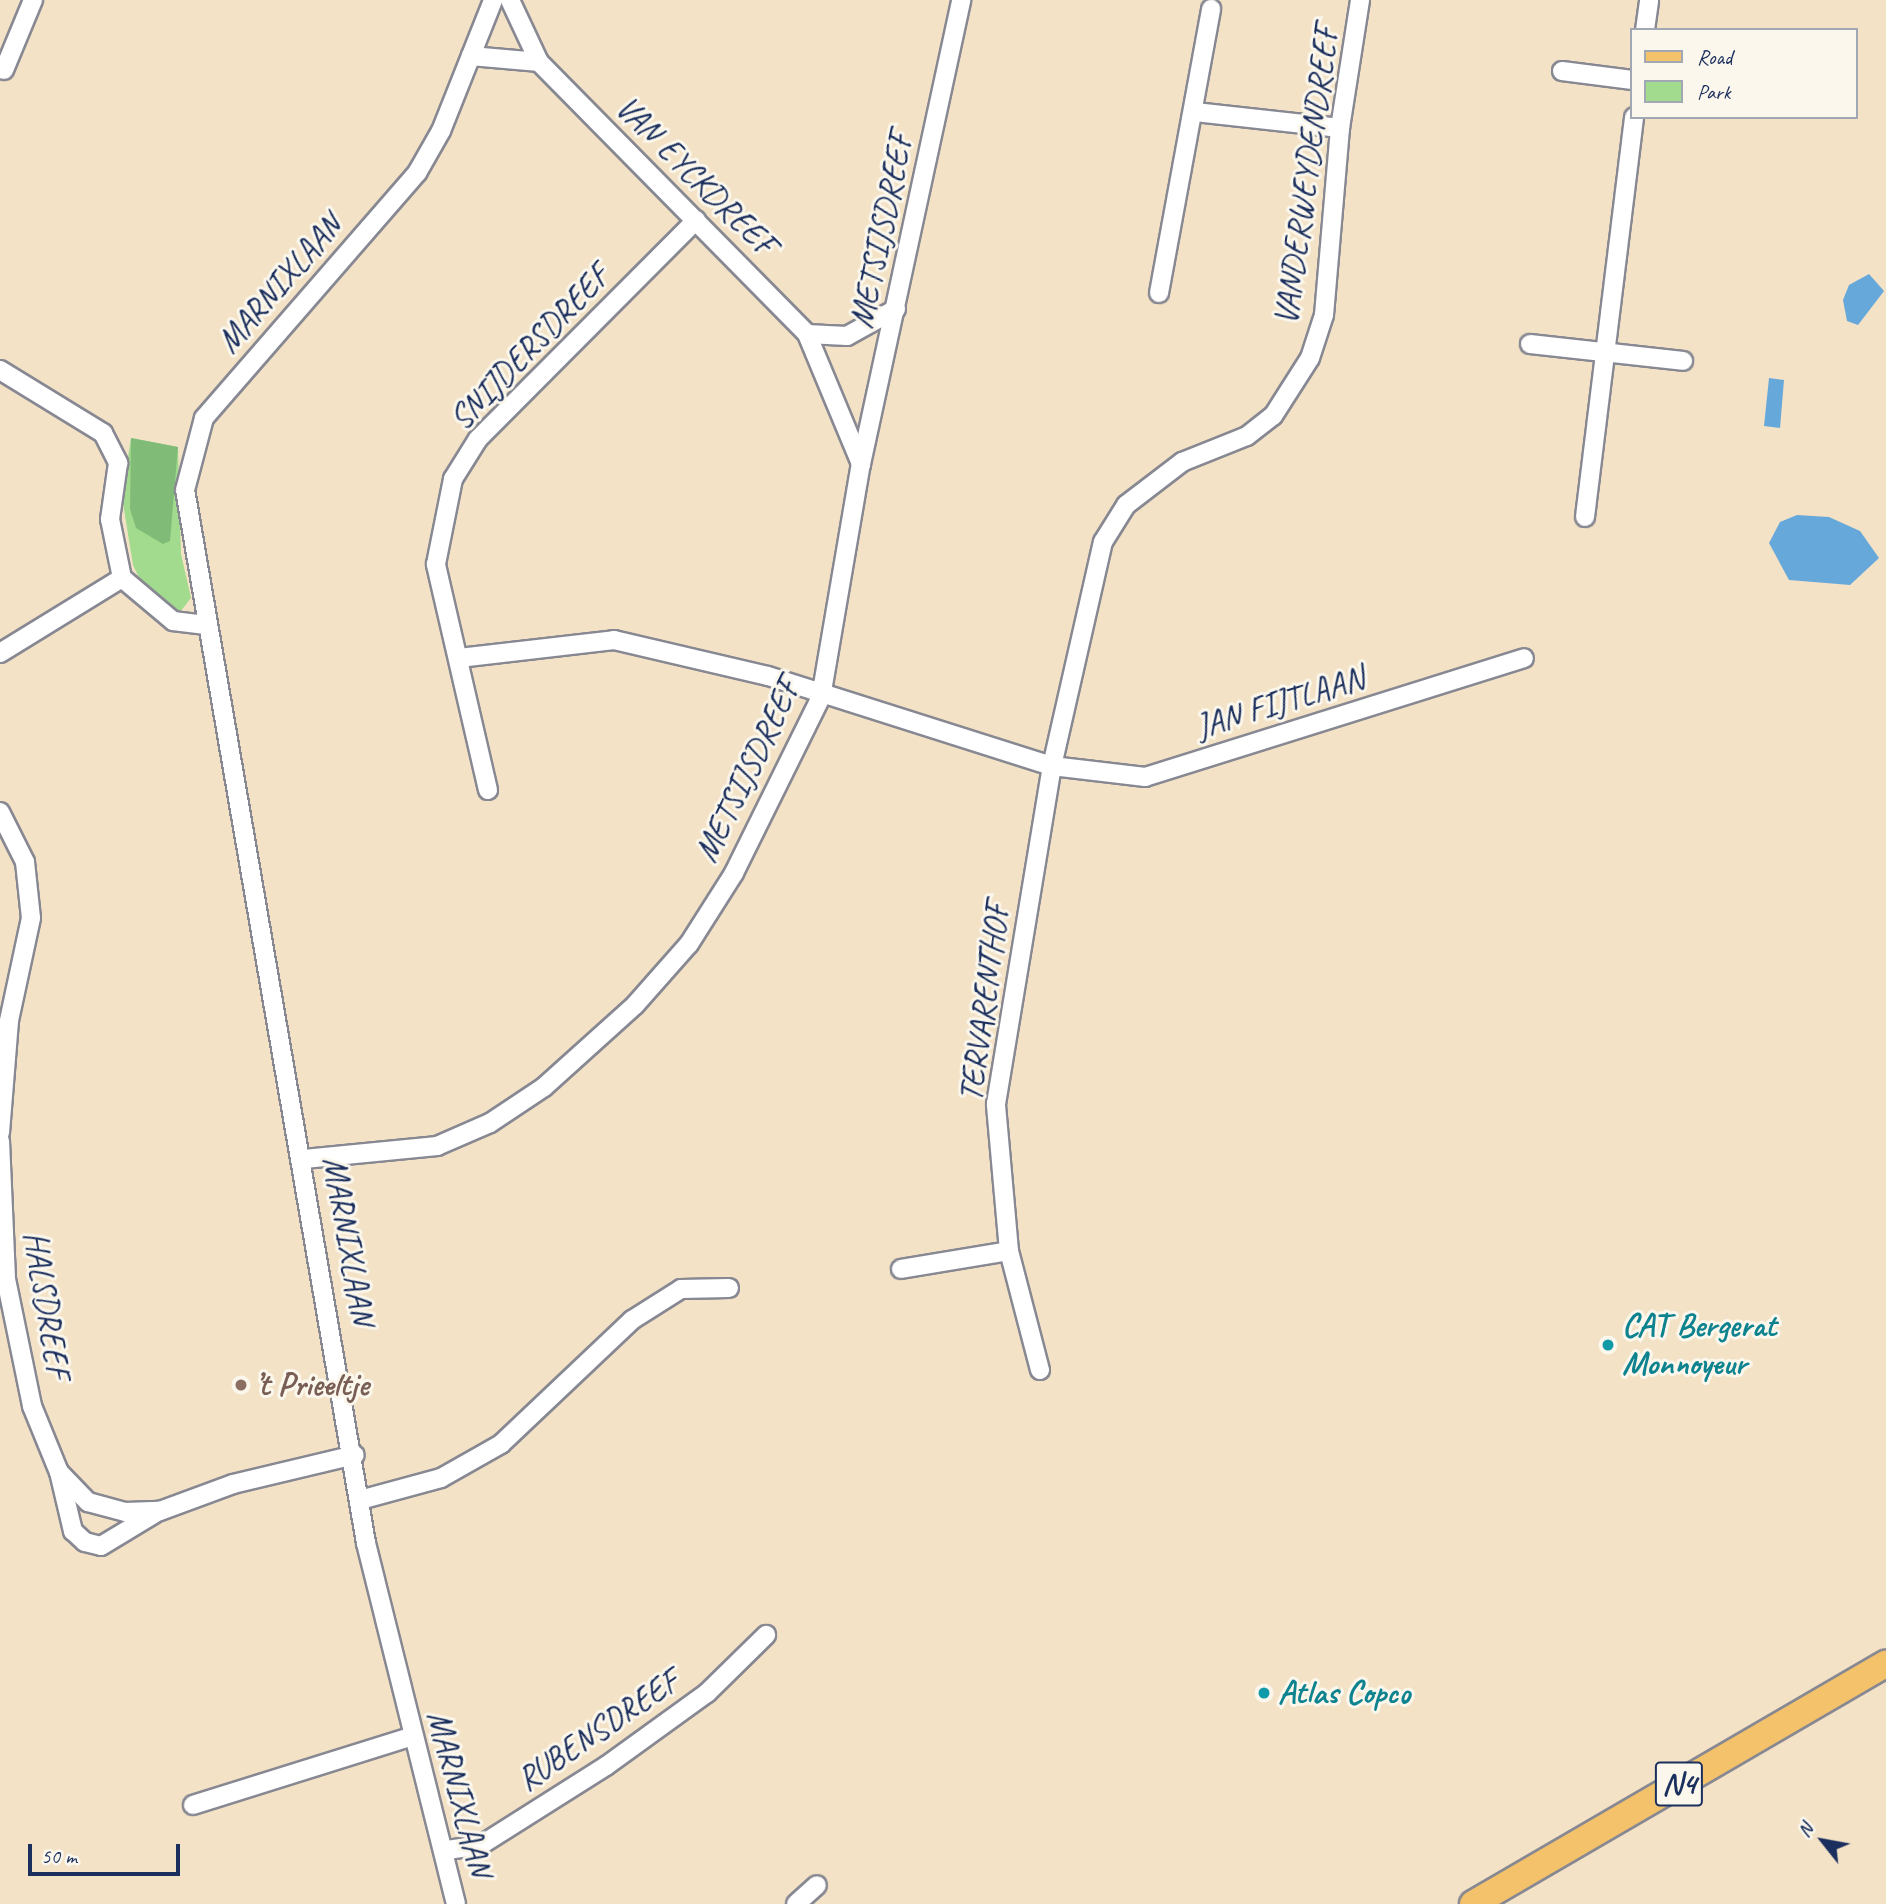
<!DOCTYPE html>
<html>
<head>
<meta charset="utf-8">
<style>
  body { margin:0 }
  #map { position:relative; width:1886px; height:1904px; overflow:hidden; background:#f3e2c6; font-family:Caveat,sans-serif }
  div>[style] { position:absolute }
  .green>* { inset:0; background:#a2db8d }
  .forest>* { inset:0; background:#81bb78 }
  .water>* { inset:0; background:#67a8da }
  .roads { filter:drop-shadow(2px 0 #878892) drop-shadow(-2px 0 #878892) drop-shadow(0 2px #878892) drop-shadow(0 -2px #878892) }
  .minor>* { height:18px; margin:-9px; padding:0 9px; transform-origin:9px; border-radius:9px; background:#fff }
  .primary>* { height:26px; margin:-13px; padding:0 13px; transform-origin:13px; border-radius:13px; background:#f4c26a }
  .dots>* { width:19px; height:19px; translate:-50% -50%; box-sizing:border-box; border:4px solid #fbf7ec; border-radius:50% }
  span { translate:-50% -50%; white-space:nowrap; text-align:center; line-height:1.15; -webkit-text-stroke:6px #fbf7ec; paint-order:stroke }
  .shield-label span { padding:2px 5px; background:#fbf7ec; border:2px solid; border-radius:5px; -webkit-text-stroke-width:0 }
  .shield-label { font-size:32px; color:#1b2f5e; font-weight:700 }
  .street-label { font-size:33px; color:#1b2f5e }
  .culture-label { font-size:33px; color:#0d838f; font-weight:700 }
  .left { translate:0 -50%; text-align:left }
  .education-label { font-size:33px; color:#785e54; font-weight:700 }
  .legend { position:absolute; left:1630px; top:28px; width:228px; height:91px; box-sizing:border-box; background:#fbf7ec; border:2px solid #a1a7b3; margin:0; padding:9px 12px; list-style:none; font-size:21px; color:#1b2f5e }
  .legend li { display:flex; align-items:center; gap:14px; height:35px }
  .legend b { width:35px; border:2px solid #a1a7b3 }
  .north { position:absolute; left:1788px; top:1806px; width:70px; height:70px; -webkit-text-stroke:5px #fbf7ec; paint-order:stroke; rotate:301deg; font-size:19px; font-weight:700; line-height:28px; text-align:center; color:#1b2f5e }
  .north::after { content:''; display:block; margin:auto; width:24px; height:32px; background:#1b2f5e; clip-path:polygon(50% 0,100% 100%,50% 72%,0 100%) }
  .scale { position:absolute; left:28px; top:1844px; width:152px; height:32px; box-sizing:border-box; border:4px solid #1b2f5e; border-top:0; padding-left:9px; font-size:21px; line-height:24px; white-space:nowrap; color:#1b2f5e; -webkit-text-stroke:5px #fbf7ec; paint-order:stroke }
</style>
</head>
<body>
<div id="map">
  <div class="green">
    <i style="clip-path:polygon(131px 438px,178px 447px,181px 554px,191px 598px,180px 612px,143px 586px,133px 565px,122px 497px)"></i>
  </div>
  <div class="forest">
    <i style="clip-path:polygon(131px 438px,178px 447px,170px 541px,163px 544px,136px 528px,130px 509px)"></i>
  </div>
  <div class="water">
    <i style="clip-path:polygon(1869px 274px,1884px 291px,1858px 325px,1847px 321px,1843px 300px,1849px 285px)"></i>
    <i style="clip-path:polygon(1769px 378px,1784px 380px,1780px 428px,1764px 426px)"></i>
    <i style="clip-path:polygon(1797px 515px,1829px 517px,1860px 531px,1879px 558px,1850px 585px,1789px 580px,1769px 543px,1780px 522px)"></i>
  </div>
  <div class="roads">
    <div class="minor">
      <i style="left:510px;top:0;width:68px;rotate:64.9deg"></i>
      <i style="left:539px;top:62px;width:382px;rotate:45.4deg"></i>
      <i style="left:807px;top:334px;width:141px;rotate:67.4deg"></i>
      <i style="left:1645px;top:30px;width:30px;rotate:-82deg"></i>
      <i style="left:471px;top:56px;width:68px;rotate:5deg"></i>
      <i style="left:4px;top:70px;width:76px;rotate:-67.5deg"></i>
      <i style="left:1562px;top:71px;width:71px;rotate:7.3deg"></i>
      <i style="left:1195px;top:112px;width:146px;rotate:6.3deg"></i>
      <i style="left:1159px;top:293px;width:289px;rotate:-79.6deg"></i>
      <i style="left:807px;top:334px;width:40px;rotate:2.9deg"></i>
      <i style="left:847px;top:336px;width:56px;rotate:-28.9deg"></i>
      <i style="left:1530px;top:344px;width:154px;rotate:6.3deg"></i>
      <i style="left:0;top:370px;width:121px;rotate:31.5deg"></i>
      <i style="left:103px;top:433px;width:34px;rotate:63deg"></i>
      <i style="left:118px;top:463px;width:57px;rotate:98.1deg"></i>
      <i style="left:110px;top:519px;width:60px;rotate:78.5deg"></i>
      <i style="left:122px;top:578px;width:67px;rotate:40.1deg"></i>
      <i style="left:173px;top:621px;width:33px;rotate:7deg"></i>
      <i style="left:1585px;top:517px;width:403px;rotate:-83deg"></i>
      <i style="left:0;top:653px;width:143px;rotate:-31.6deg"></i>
      <i style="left:459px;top:658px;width:156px;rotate:-6.6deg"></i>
      <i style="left:614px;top:640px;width:158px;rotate:13.2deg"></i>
      <i style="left:768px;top:676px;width:298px;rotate:17.6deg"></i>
      <i style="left:1052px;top:766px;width:230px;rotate:-77.2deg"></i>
      <i style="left:1103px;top:542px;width:44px;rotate:-58.1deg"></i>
      <i style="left:1126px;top:505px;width:71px;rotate:-37.5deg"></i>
      <i style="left:1182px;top:462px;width:70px;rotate:-21.8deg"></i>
      <i style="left:1247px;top:436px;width:33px;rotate:-38deg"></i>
      <i style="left:1273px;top:416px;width:69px;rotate:-57.5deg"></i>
      <i style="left:1310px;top:358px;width:45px;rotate:-72deg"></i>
      <i style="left:1324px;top:315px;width:188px;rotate:-85.1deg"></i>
      <i style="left:1340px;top:128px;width:130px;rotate:-81.1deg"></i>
      <i style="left:488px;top:790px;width:232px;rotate:-103deg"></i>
      <i style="left:436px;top:564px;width:87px;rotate:-78.7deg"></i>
      <i style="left:453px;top:479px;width:47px;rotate:-58deg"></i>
      <i style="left:478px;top:439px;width:309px;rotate:-45.1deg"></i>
      <i style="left:0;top:812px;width:56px;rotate:63.4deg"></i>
      <i style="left:25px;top:862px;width:56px;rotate:83.9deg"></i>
      <i style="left:31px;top:918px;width:105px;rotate:102.1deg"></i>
      <i style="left:9px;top:1021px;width:112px;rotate:94.6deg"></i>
      <i style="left:0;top:1141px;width:138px;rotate:87.5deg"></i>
      <i style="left:6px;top:1279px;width:130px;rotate:78.4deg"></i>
      <i style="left:32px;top:1406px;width:71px;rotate:67.8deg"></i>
      <i style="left:59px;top:1472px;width:42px;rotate:46deg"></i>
      <i style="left:88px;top:1502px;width:38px;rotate:15deg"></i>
      <i style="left:125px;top:1512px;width:35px;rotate:-2deg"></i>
      <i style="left:160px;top:1511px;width:78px;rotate:-20.3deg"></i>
      <i style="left:233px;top:1484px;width:125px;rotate:-13.4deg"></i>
      <i style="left:304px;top:1159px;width:134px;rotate:-5.6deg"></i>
      <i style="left:437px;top:1146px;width:58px;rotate:-23.5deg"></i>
      <i style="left:490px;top:1123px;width:65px;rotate:-33.7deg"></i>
      <i style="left:544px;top:1087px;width:122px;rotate:-42deg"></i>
      <i style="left:635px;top:1005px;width:81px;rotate:-48.5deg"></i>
      <i style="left:689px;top:944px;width:84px;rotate:-57.6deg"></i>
      <i style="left:734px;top:873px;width:196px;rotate:-63.7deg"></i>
      <i style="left:821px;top:697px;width:236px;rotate:-80.3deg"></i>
      <i style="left:861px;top:464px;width:475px;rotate:-77.8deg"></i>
      <i style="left:901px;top:1269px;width:109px;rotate:-9.5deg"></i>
      <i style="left:1040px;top:1370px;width:123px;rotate:-104.6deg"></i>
      <i style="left:1009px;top:1251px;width:148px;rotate:-95.1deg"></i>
      <i style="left:996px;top:1104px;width:343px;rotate:-80.6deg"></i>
      <i style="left:1052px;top:766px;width:94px;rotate:6.7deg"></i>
      <i style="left:1145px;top:777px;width:397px;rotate:-17.4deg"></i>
      <i style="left:59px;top:1472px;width:61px;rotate:76.7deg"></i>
      <i style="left:73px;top:1531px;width:16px;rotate:43deg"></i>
      <i style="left:85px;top:1542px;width:16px;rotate:14deg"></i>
      <i style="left:101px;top:1546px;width:68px;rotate:-31.1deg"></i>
      <i style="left:360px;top:1500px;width:84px;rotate:-15.2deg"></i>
      <i style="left:441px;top:1478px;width:69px;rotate:-29.5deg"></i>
      <i style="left:501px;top:1444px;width:180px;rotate:-43.4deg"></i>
      <i style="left:632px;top:1320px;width:58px;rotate:-32.3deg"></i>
      <i style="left:681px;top:1289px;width:48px;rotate:-1.2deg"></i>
      <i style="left:193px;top:1805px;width:231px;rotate:-17.4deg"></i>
      <i style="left:447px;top:1850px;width:34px;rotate:-8deg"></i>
      <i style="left:481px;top:1845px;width:148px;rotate:-32.3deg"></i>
      <i style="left:606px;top:1766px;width:125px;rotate:-35.9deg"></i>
      <i style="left:707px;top:1693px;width:83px;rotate:-44.5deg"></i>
      <i style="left:456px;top:1904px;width:372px;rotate:-104deg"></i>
      <i style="left:366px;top:1543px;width:1068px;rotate:-99.75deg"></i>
      <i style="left:185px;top:490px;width:74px;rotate:-75.2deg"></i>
      <i style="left:204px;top:418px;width:325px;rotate:-49deg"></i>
      <i style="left:417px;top:173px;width:48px;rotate:-60.3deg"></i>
      <i style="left:441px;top:131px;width:141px;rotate:-68.3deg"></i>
      <i style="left:796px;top:1904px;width:28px;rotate:-42deg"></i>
    </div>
    <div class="primary">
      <i style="left:1473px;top:1904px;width:478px;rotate:-30.2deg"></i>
    </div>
  </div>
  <div class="dots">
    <i style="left:1608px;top:1345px;background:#0f9aa8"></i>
    <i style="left:241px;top:1385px;background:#8d6e63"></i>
    <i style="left:1264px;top:1693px;background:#0f9aa8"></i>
  </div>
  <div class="shield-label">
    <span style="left:1679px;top:1784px">N4</span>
  </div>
  <div class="street-label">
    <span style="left:695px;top:176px;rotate:45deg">VAN EYCKDREEF</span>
    <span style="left:1307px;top:176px;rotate:-82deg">VANDERWEYDENDREEF</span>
    <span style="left:882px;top:231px;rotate:-78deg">METSIJSDREEF</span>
    <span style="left:280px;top:284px;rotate:-49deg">MARNIXLAAN</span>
    <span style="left:530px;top:348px;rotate:-46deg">SNIJDERSDREEF</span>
    <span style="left:1280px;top:703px;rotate:-17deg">JAN FIJTLAAN</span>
    <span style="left:748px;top:771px;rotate:-64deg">METSIJSDREEF</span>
    <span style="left:985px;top:1003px;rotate:-82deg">TERVARENTHOF</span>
    <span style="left:348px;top:1241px;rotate:80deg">MARNIXLAAN</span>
    <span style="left:46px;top:1305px;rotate:81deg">HALSDREEF</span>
    <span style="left:598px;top:1731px;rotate:-34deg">RUBENSDREEF</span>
    <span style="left:459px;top:1794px;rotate:75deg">MARNIXLAAN</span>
  </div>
  <div class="culture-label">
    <span class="left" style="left:1622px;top:1345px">CAT Bergerat<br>Monnoyeur</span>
    <span class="left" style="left:1278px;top:1693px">Atlas Copco</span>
  </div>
  <div class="education-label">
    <span class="left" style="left:255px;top:1385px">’t Prieeltje</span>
  </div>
  <ul class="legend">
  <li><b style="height:9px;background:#f4c26a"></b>Road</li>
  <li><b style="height:19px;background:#a2db8d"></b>Park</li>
  </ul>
  <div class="north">N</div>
  <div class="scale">50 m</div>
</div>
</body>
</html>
